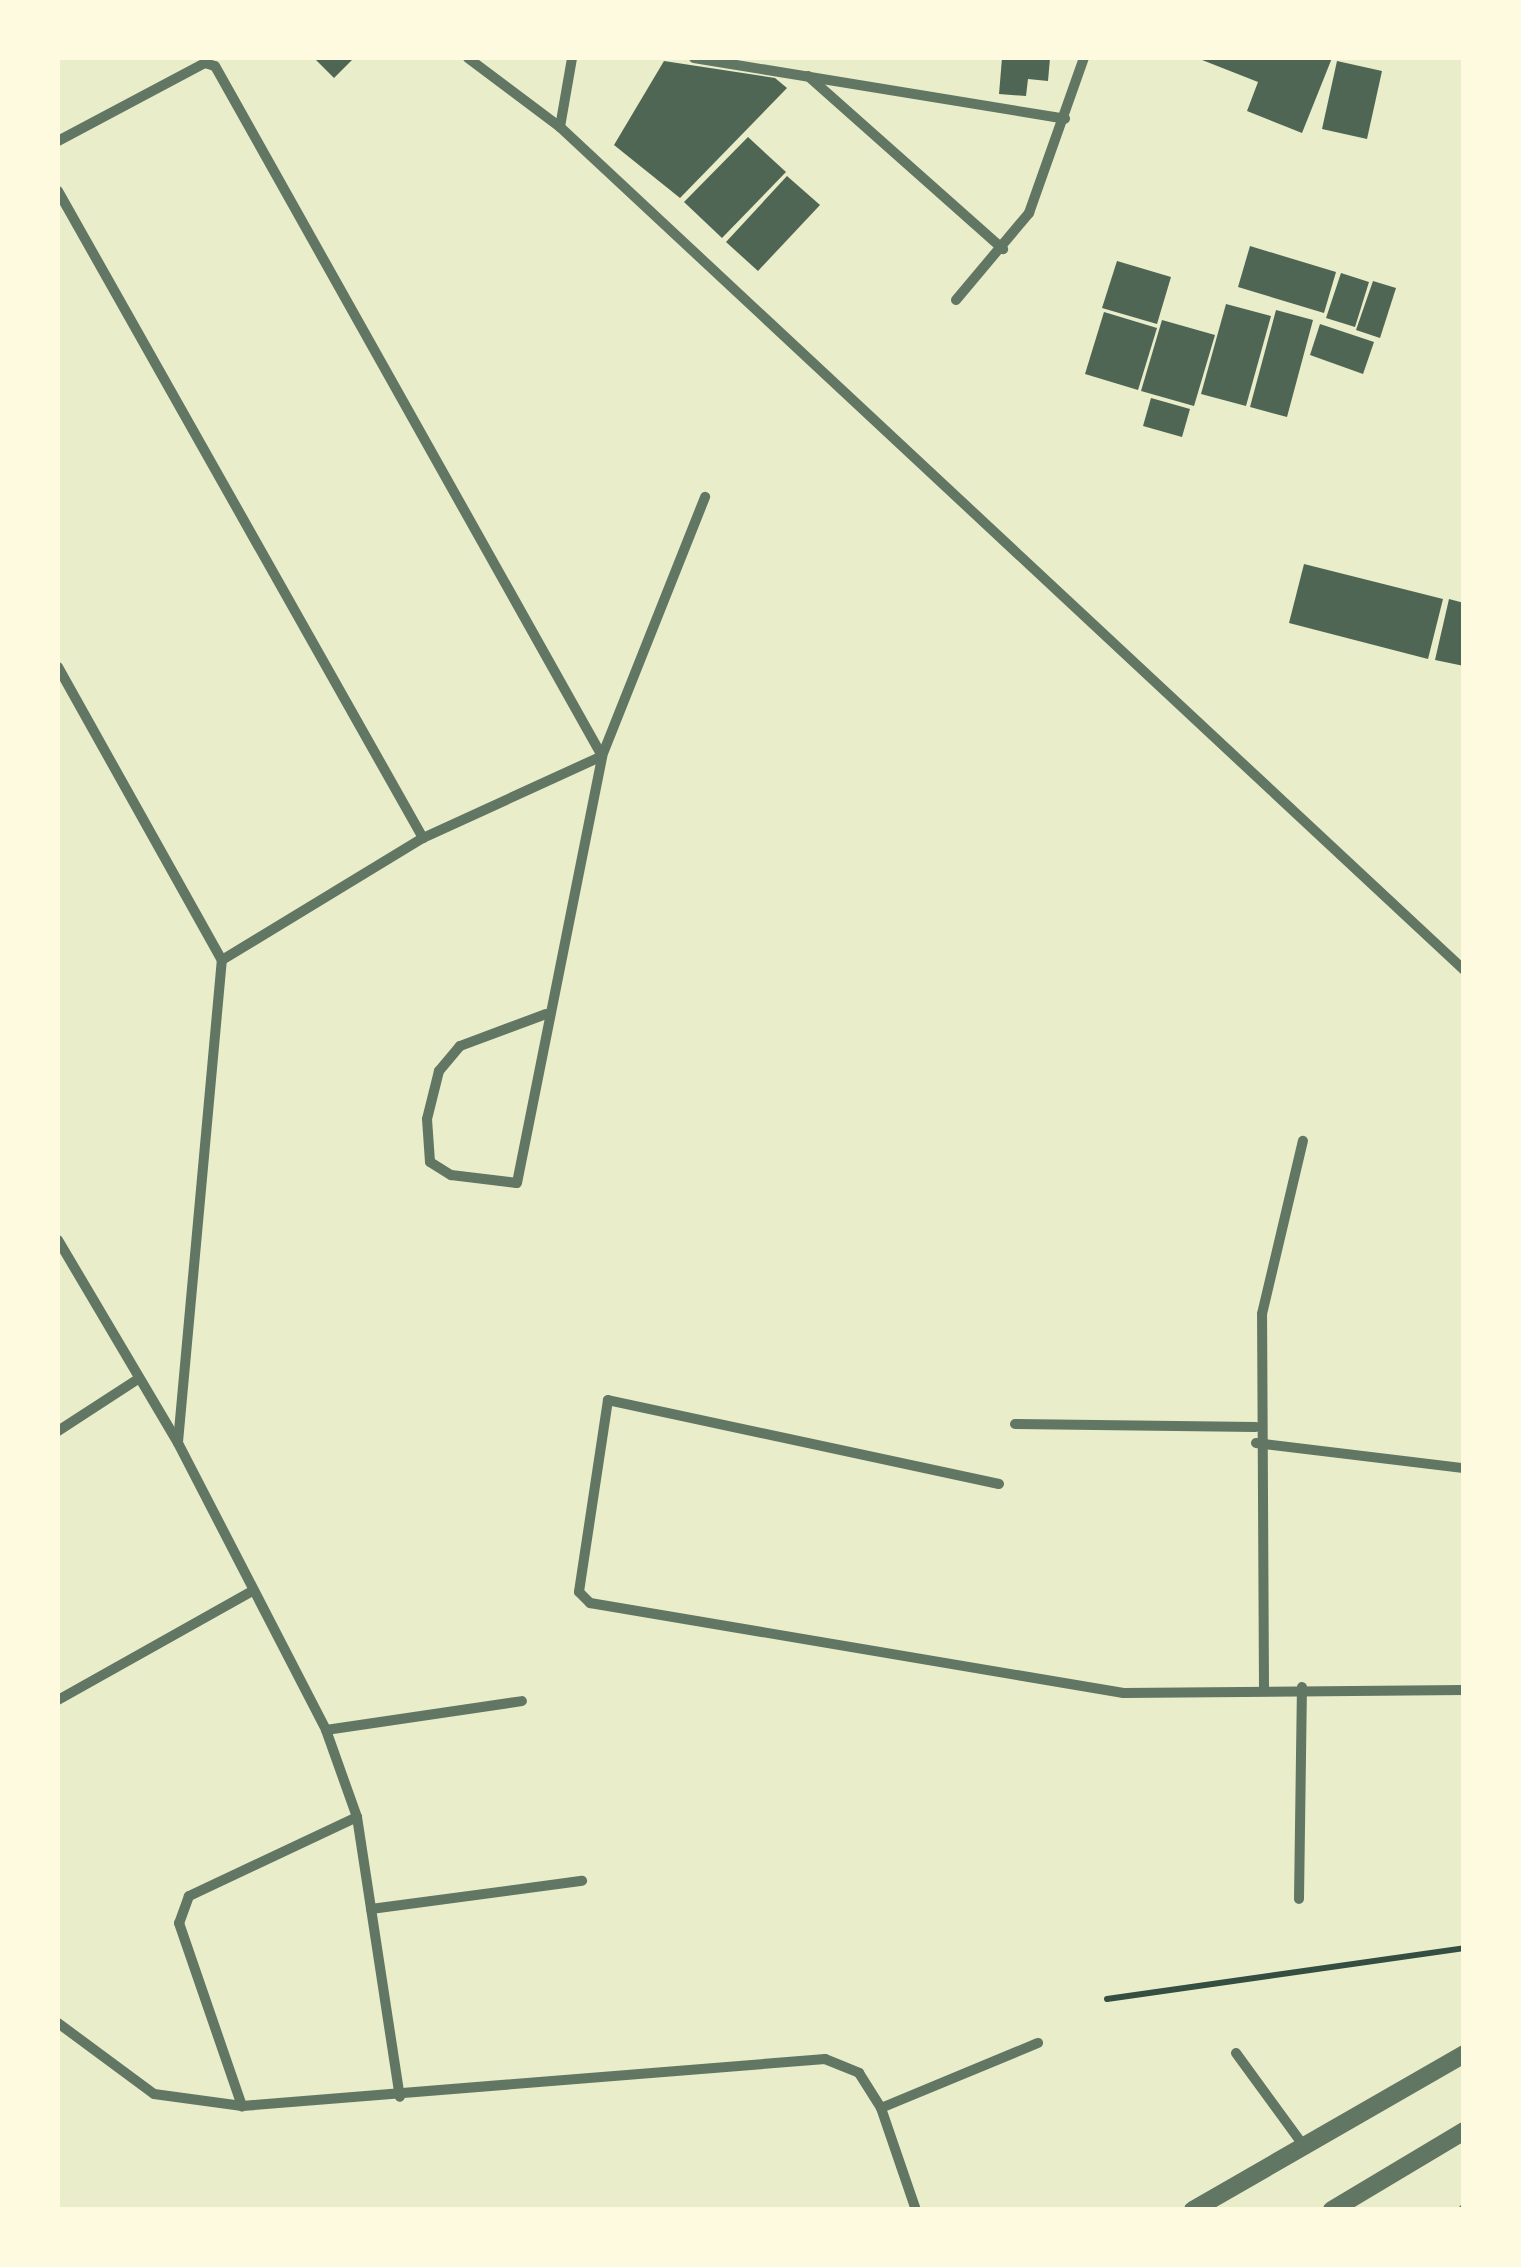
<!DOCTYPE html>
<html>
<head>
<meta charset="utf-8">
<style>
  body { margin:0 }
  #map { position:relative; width:1521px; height:2267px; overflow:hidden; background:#e9edc9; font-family:"Source Sans 3",sans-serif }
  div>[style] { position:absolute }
  .building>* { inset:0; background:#4f6655 }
  .path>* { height:6px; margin:-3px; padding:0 3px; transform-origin:3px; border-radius:3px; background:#344e41 }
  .minor>* { height:10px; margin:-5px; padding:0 5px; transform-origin:5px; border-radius:5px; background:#617663 }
  .tertiary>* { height:18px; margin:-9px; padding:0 9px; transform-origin:9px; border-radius:9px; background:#617663 }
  span { translate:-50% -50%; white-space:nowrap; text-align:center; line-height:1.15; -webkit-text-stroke:10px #fefae0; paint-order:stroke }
  .frame { position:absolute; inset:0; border:60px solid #fefae0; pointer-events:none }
</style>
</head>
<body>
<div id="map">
  <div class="building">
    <i style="clip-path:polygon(314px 58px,354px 58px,334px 78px)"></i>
    <i style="clip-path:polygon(1002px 58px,1050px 58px,1048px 81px,1028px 79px,1026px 96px,999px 94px)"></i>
    <i style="clip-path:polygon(1197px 58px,1332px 58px,1302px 133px,1247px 111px,1258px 82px)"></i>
    <i style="clip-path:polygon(664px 61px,775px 78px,787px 88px,680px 198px,614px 145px)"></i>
    <i style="clip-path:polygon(1337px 61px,1382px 71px,1367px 139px,1322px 129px)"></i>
    <i style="clip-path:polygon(748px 137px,786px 172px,722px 238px,684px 202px)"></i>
    <i style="clip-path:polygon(787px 176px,820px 205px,758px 271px,726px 242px)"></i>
    <i style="clip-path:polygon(1250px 246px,1336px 272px,1324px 313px,1238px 287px)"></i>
    <i style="clip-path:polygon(1117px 261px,1171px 277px,1157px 324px,1102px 308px)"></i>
    <i style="clip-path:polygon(1341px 273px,1369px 282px,1355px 327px,1326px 318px)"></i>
    <i style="clip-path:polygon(1373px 281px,1396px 288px,1380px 338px,1356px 330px)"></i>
    <i style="clip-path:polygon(1226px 304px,1271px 316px,1246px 406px,1201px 394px)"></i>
    <i style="clip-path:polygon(1276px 310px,1313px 320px,1287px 417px,1250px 407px)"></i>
    <i style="clip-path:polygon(1104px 312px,1157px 328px,1138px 390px,1085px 374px)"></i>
    <i style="clip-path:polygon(1162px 320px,1215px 335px,1194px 406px,1141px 391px)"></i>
    <i style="clip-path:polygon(1320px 324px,1374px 342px,1363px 374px,1310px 355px)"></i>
    <i style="clip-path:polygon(1151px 398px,1190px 409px,1182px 437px,1143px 426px)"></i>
    <i style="clip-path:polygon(1304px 564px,1443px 599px,1428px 659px,1289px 623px)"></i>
    <i style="clip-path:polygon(1449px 599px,1464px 603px,1464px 666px,1435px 660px)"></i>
  </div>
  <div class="path">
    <i style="left:1107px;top:1999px;width:361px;rotate:-8.1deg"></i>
  </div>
  <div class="minor">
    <i style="left:468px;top:58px;width:115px;rotate:36.9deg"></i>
    <i style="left:560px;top:127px;width:1236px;rotate:43deg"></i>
    <i style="left:694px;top:58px;width:376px;rotate:9.3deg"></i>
    <i style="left:808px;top:76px;width:261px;rotate:41.6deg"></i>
    <i style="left:560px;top:127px;width:70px;rotate:-80.1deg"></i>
    <i style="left:58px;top:141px;width:166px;rotate:-28deg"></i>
    <i style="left:205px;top:63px;width:10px;rotate:17deg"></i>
    <i style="left:215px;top:66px;width:791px;rotate:60.71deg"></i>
    <i style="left:58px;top:191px;width:743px;rotate:60.57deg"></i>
    <i style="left:956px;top:300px;width:114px;rotate:-50deg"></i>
    <i style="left:1029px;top:213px;width:164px;rotate:-70.5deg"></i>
    <i style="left:58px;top:667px;width:336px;rotate:60.8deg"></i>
    <i style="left:222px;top:960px;width:235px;rotate:-31.3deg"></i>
    <i style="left:423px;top:838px;width:197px;rotate:-24.6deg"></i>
    <i style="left:546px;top:1014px;width:92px;rotate:159.6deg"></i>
    <i style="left:460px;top:1046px;width:33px;rotate:130deg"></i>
    <i style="left:439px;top:1071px;width:49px;rotate:104deg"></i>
    <i style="left:427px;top:1119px;width:43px;rotate:86deg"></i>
    <i style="left:430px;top:1162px;width:25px;rotate:32deg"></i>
    <i style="left:451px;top:1175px;width:66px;rotate:6.9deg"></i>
    <i style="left:517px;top:1183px;width:435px;rotate:-78.7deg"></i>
    <i style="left:602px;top:756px;width:279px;rotate:-68.3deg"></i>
    <i style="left:58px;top:1240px;width:236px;rotate:59.4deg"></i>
    <i style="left:178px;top:1443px;width:323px;rotate:62.7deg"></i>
    <i style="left:326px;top:1730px;width:92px;rotate:70.4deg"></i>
    <i style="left:357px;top:1817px;width:186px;rotate:154.8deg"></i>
    <i style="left:189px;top:1896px;width:29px;rotate:110deg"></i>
    <i style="left:179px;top:1923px;width:194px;rotate:71deg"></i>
    <i style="left:1015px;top:1424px;width:241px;rotate:0.7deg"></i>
    <i style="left:58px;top:1431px;width:92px;rotate:-33deg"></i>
    <i style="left:178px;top:1442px;width:484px;rotate:-84.8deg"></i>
    <i style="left:1256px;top:1443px;width:209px;rotate:6.9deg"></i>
    <i style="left:999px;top:1484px;width:400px;rotate:-167.9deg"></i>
    <i style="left:608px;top:1400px;width:194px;rotate:98.6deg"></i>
    <i style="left:579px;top:1592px;width:16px;rotate:45deg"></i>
    <i style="left:590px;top:1603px;width:541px;rotate:9.58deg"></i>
    <i style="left:1123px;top:1693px;width:341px;rotate:-0.5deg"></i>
    <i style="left:1264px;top:1687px;width:373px;rotate:-90.3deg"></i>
    <i style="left:1262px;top:1314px;width:178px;rotate:-76.7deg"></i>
    <i style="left:58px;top:1700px;width:219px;rotate:-29.3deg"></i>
    <i style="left:326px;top:1730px;width:198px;rotate:-8.4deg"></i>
    <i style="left:357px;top:1817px;width:283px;rotate:81.3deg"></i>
    <i style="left:1299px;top:1899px;width:212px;rotate:-89.2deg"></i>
    <i style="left:371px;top:1909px;width:213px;rotate:-7.6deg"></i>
    <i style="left:58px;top:2023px;width:119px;rotate:36.5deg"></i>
    <i style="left:154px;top:2094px;width:89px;rotate:7.8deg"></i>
    <i style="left:242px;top:2106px;width:585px;rotate:-4.61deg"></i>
    <i style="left:825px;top:2059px;width:37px;rotate:22deg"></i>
    <i style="left:859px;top:2073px;width:41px;rotate:57.8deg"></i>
    <i style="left:881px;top:2108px;width:108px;rotate:71.1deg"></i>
    <i style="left:1236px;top:2053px;width:119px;rotate:53.9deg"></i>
    <i style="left:881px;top:2108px;width:170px;rotate:-22.5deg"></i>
    <i style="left:1463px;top:2210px;width:1px;rotate:-45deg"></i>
  </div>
  <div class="tertiary">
    <i style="left:1193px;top:2210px;width:313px;rotate:-29.9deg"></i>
    <i style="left:1332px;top:2210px;width:154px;rotate:-30.9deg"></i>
  </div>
  <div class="frame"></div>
</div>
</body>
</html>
